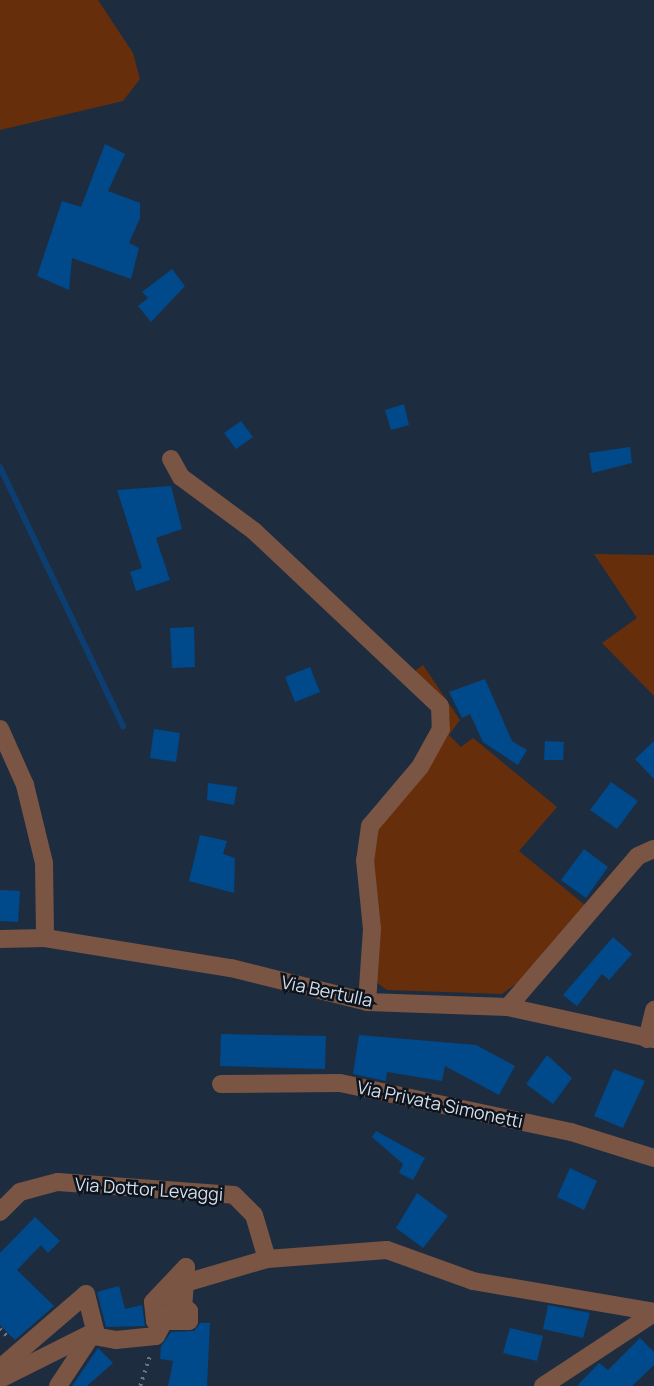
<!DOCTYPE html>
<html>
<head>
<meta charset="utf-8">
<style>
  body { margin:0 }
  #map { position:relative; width:654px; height:1386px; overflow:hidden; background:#1d2d3f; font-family:Manrope,sans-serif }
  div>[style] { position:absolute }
  .green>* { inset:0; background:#672e0b }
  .stream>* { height:6px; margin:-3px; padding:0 3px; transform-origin:3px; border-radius:3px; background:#0c3e71 }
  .building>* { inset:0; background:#00498b }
  .path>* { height:3.5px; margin-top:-1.75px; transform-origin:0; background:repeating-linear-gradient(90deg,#687686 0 2px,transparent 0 7px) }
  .minor>* { height:18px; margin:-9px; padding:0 9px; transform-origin:9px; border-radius:9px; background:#7a5543 }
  span { translate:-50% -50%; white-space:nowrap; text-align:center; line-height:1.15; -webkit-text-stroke:5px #0d141d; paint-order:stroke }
  .street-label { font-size:18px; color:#d5dfec }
</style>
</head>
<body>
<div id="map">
  <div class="green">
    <i style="clip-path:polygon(0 0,98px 0,133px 53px,140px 79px,123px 101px,0 130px)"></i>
    <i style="clip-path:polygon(594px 554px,654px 555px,654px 696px,602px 643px,637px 618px)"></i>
    <i style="clip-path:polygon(423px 665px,460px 720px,449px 735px,461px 747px,473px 738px,557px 807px,519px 851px,586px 906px,520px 981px,502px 994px,387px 990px,376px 982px,371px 855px,377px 822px,444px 725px,415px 671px)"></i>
  </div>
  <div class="stream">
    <i style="left:0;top:467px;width:287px;rotate:64.6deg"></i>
  </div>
  <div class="building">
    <i style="clip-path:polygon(105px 144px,125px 154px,108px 191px,140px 203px,140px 218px,129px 243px,139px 248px,131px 279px,72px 258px,69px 290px,37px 276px,62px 201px,81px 207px)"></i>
    <i style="clip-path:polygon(172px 269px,185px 286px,151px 322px,138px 306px,148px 298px,142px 292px)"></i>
    <i style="clip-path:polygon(404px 404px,409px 425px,391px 430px,385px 410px)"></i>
    <i style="clip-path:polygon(241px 421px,253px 437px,236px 449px,224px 433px)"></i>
    <i style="clip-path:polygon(630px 447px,632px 463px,592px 473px,589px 453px)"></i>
    <i style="clip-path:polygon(171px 486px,182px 529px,156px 538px,170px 580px,136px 591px,130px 572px,142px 568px,117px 490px)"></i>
    <i style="clip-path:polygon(194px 627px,195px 667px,172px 668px,170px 628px)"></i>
    <i style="clip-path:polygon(310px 667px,320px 692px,295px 702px,285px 677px)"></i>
    <i style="clip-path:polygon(485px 679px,512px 741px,527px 750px,518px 765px,483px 742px,470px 714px,462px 718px,449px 692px)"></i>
    <i style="clip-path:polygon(154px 729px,180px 733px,176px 762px,150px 758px)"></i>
    <i style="clip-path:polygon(545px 741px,564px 742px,563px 760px,544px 760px)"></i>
    <i style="clip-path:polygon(654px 741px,654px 779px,635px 759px)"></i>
    <i style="clip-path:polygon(611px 782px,638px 801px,617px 829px,590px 810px)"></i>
    <i style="clip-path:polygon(208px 783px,237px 787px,234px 805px,207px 800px)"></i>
    <i style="clip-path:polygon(200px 835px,227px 841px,223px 854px,235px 858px,234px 893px,189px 881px)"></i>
    <i style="clip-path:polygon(584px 849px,608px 867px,586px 898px,561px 880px)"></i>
    <i style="clip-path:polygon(0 890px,20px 891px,18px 922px,0 921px)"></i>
    <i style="clip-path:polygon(613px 937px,632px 954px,609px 980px,602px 974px,577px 1006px,563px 995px)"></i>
    <i style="clip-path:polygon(221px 1034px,326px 1036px,325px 1069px,220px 1066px)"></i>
    <i style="clip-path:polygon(359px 1035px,476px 1045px,515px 1066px,499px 1095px,445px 1066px,442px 1081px,387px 1072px,386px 1081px,353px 1074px)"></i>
    <i style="clip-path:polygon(547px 1055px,572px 1078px,553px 1104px,526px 1084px)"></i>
    <i style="clip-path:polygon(614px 1069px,645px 1081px,623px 1128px,594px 1116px)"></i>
    <i style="clip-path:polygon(376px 1131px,425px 1158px,413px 1180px,399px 1173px,403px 1164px,372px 1137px)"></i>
    <i style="clip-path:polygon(570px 1168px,597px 1181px,584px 1210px,557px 1197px)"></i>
    <i style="clip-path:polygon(417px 1193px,448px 1216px,423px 1248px,396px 1228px)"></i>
    <i style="clip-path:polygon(35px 1217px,60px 1241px,48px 1253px,41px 1245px,17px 1270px,54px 1306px,15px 1340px,0 1325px,0 1253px)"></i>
    <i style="clip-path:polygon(119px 1286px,125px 1309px,142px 1305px,145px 1326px,106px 1327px,97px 1292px)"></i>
    <i style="clip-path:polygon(548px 1305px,590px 1313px,583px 1338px,543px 1329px)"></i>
    <i style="clip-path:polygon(200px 1323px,210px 1323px,207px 1386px,168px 1386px,173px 1361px,160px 1359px,161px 1346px,171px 1332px,194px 1331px)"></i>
    <i style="clip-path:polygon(510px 1328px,543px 1336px,537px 1361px,503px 1353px)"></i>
    <i style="clip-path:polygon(640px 1338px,654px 1352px,654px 1365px,632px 1386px,577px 1386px,599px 1363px,608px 1370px)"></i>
    <i style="clip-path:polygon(98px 1348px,113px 1363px,87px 1386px,72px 1386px)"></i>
  </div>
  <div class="path">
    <i style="left:0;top:1329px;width:11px;rotate:45deg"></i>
    <i style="left:140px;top:1386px;width:33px;rotate:-72deg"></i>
  </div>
  <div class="minor">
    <i style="left:171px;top:459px;width:21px;rotate:61deg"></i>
    <i style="left:181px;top:477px;width:91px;rotate:36.5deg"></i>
    <i style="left:254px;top:531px;width:255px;rotate:43.3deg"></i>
    <i style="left:440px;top:706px;width:23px;rotate:88deg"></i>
    <i style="left:441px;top:729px;width:43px;rotate:118.9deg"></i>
    <i style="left:420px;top:767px;width:77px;rotate:130.3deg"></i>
    <i style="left:370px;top:826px;width:34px;rotate:98deg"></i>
    <i style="left:365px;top:860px;width:69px;rotate:84.2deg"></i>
    <i style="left:372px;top:929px;width:73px;rotate:93.9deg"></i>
    <i style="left:0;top:729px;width:61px;rotate:65.9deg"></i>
    <i style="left:25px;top:785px;width:80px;rotate:76.3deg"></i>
    <i style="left:44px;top:863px;width:75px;rotate:89.2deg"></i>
    <i style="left:0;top:939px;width:45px;rotate:-1.3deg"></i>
    <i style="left:45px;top:938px;width:188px;rotate:9.2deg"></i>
    <i style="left:231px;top:968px;width:140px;rotate:14deg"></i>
    <i style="left:367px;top:1002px;width:141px;rotate:2deg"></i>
    <i style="left:508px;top:1007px;width:149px;rotate:12.4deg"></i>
    <i style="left:508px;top:1007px;width:199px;rotate:-49.3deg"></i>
    <i style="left:638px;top:856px;width:17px;rotate:-24deg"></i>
    <i style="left:647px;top:1039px;width:30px;rotate:-76deg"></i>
    <i style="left:221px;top:1084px;width:119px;rotate:-0.5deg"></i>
    <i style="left:340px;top:1083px;width:236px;rotate:12deg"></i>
    <i style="left:571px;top:1132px;width:87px;rotate:17.4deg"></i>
    <i style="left:0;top:1212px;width:28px;rotate:-45deg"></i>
    <i style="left:20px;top:1192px;width:39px;rotate:-15deg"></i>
    <i style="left:58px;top:1182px;width:176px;rotate:4.2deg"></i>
    <i style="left:234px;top:1195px;width:28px;rotate:45deg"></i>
    <i style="left:254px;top:1215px;width:46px;rotate:73.5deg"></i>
    <i style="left:186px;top:1267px;width:39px;rotate:94deg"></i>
    <i style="left:183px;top:1306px;width:8px;rotate:40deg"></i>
    <i style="left:189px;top:1311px;width:10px;rotate:90deg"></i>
    <i style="left:189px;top:1321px;width:34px;rotate:180deg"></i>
    <i style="left:155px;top:1321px;width:19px;rotate:-96deg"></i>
    <i style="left:153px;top:1302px;width:48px;rotate:-46.7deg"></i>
    <i style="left:0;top:1368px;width:113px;rotate:-40.7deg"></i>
    <i style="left:86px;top:1294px;width:37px;rotate:76deg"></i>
    <i style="left:95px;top:1330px;width:67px;rotate:123.5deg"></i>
    <i style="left:0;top:1379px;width:98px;rotate:-26.6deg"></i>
    <i style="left:88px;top:1335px;width:28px;rotate:10deg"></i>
    <i style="left:116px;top:1340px;width:40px;rotate:-5.7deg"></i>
    <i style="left:156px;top:1336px;width:60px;rotate:-61.3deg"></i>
    <i style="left:185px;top:1283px;width:85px;rotate:-16.3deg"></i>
    <i style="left:267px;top:1259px;width:120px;rotate:-4.3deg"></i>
    <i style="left:387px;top:1250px;width:91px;rotate:19.8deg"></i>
    <i style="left:473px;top:1281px;width:184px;rotate:9.7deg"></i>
    <i style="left:543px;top:1386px;width:133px;rotate:-33.3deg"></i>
  </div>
  <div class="street-label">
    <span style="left:327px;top:991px;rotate:12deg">Via Bertulla</span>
    <span style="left:440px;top:1104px;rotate:12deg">Via Privata Simonetti</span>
    <span style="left:149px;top:1189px;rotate:4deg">Via Dottor Levaggi</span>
  </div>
</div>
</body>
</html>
